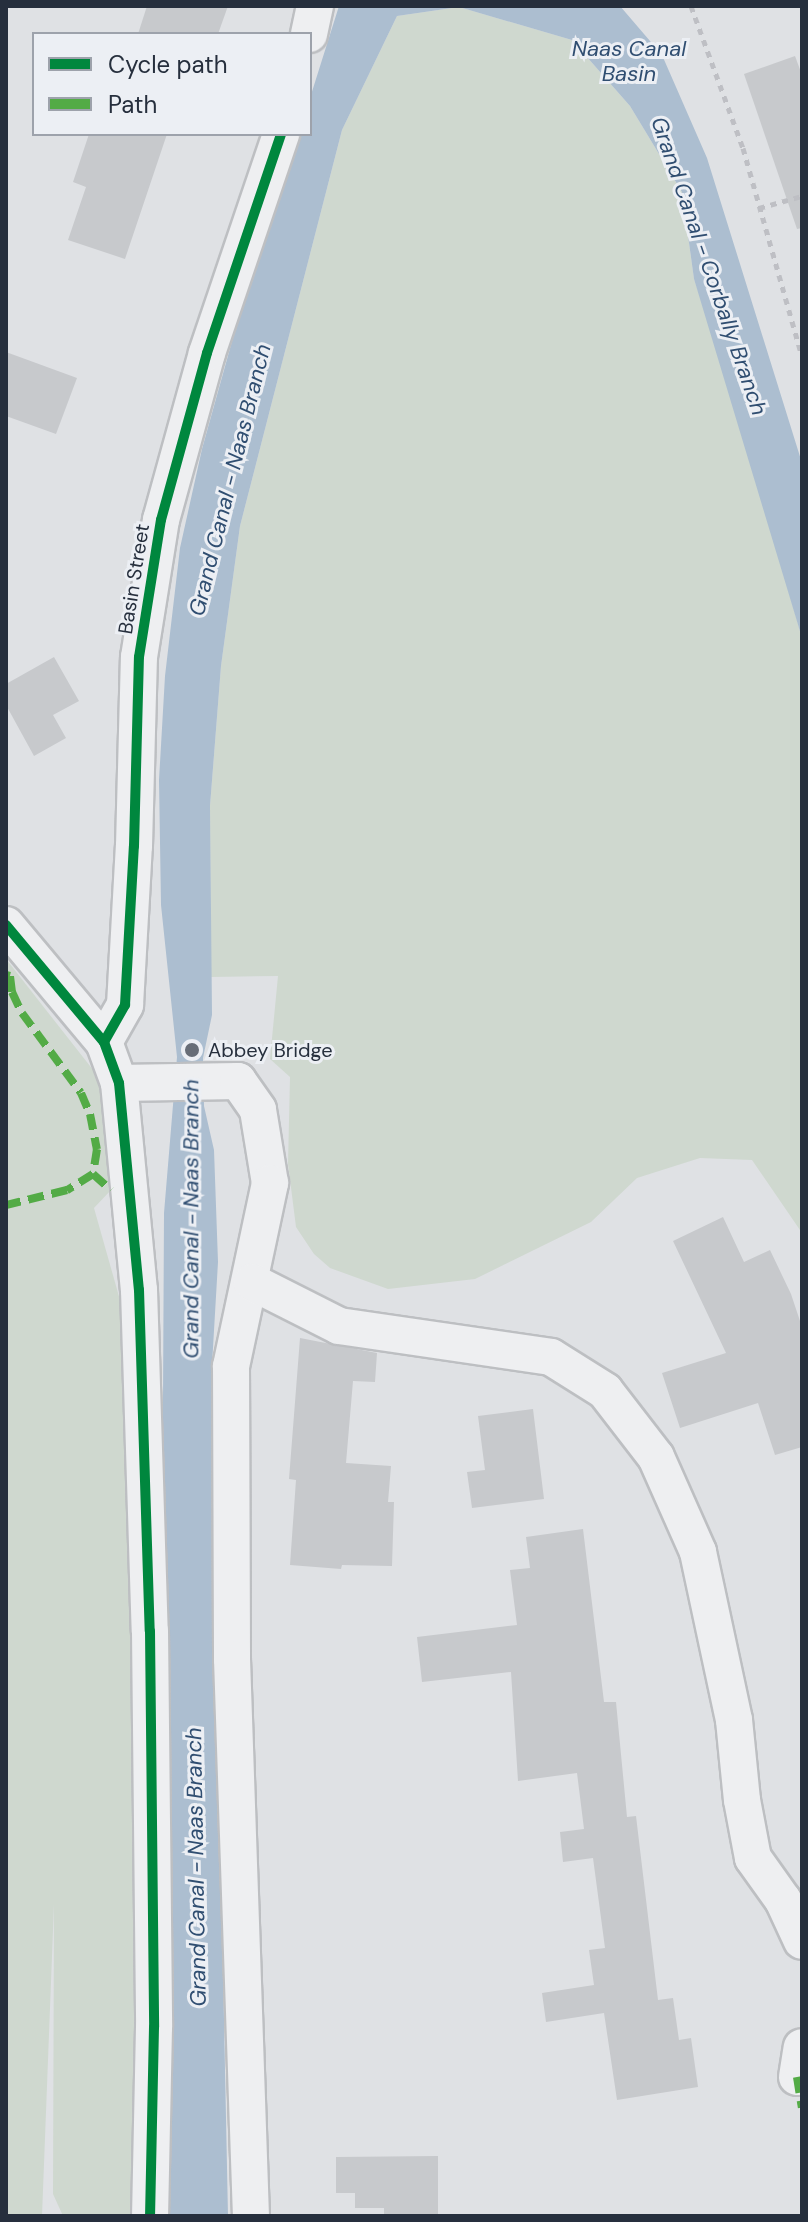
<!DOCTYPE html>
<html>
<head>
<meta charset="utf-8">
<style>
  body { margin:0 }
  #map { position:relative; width:808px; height:2222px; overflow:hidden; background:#dfe1e4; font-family:"DM Sans",sans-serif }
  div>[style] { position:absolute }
  .green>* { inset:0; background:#cfd8cf }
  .water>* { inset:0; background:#acbed0 }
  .building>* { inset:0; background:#c7c9cc }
  .path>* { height:5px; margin-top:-2.5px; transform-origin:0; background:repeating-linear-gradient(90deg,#bebfc4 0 6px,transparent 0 12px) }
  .roads { filter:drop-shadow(2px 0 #bdbfc2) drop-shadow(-2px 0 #bdbfc2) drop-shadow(0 2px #bdbfc2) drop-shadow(0 -2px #bdbfc2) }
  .street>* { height:36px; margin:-18px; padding:0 18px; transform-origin:18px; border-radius:18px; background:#eeeff1 }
  .quiet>* { height:8px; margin-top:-4px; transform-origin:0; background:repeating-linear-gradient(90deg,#53ab46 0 16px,transparent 0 24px) }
  .cycleway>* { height:10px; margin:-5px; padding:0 5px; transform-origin:5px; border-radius:5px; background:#00873e }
  .dots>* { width:22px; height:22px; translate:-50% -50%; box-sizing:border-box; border:4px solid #eceff4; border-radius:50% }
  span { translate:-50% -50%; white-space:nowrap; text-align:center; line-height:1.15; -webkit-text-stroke:6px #eceff4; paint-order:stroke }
  .street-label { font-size:20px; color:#262f3d }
  .poi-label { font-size:20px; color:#262f3d }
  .left { translate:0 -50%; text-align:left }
  .water-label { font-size:22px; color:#304e71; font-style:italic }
  .frame { position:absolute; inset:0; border:8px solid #262f3d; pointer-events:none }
  .legend { position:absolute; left:32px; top:32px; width:280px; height:104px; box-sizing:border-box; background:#eceff4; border:2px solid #9da2ab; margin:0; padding:10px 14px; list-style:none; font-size:24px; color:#262f3d }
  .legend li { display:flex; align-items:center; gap:16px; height:40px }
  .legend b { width:40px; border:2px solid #9da2ab }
</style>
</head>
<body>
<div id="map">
  <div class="green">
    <i style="clip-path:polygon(459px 7px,572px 40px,630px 106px,682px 192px,694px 279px,730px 386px,802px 638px,802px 1233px,752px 1160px,700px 1158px,637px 1178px,591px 1222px,475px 1279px,388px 1289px,330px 1268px,314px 1254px,296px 1227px,288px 1164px,290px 1077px,270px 1059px,278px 976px,211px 977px,210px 806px,221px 666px,240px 526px,342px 130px,397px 16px)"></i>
    <i style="clip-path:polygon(6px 959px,101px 1080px,111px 1190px,94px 1208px,120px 1300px,152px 1298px,145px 2216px,63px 2216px,53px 2194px,54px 1904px,42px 2216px,6px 2216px)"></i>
  </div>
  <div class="water">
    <i style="clip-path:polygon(339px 6px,620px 6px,662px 55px,707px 158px,802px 463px,802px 638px,694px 279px,682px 192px,630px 106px,572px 40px,459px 7px,397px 16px,342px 130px,240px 526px,221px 666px,210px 806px,212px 1015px,203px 1058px,204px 1106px,214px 1150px,218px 1262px,211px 1382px,228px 2216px,167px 2216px,161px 1771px,164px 1213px,177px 1057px,161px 905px,159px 780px,165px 676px,180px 548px,202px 449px,241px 309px,299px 134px,310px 134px,310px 98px)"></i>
  </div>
  <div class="building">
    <i style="clip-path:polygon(147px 6px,228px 6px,218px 34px,138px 34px)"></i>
    <i style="clip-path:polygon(795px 56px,802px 75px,802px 228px,797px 229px,744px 74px)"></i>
    <i style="clip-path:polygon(89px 134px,167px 134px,125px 259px,68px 240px,86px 187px,73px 182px)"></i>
    <i style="clip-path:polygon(6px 352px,77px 378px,56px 434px,6px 416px)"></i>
    <i style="clip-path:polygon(54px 657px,79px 701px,53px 715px,66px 738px,34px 756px,6px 705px,6px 684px)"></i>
    <i style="clip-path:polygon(723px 1217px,744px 1262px,770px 1250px,791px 1294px,802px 1327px,802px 1447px,775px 1455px,758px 1403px,680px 1428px,662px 1373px,726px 1353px,673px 1241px)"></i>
    <i style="clip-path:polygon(300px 1338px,377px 1353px,375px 1382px,353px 1381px,346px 1463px,391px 1466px,388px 1502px,394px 1502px,392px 1566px,342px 1565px,341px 1569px,290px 1565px,296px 1480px,289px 1479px)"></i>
    <i style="clip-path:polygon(533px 1409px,544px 1499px,472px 1508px,467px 1472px,485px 1470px,478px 1416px)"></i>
    <i style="clip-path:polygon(583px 1529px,604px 1702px,616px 1702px,627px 1817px,636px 1816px,658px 2000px,673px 1998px,679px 2040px,691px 2038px,698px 2087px,617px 2100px,604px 2013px,546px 2022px,542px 1993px,594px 1985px,589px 1950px,605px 1948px,593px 1858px,563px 1862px,560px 1832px,584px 1829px,577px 1773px,518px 1781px,511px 1672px,422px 1682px,417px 1637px,517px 1625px,510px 1570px,530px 1568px,526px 1537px)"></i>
    <i style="clip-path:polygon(438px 2156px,438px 2216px,384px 2216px,384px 2208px,355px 2208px,355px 2193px,336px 2193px,336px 2157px)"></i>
  </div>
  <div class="path">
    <i style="left:691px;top:6px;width:151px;rotate:69.9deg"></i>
    <i style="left:743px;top:148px;width:216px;rotate:74.2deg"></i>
    <i style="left:759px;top:208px;width:45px;rotate:-15.6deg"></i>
  </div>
  <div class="roads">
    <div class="street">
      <i style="left:309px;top:34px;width:29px;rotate:-78deg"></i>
      <i style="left:6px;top:925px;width:153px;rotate:50.1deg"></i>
      <i style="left:104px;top:1042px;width:44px;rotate:69.9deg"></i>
      <i style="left:119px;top:1083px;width:208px;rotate:84.5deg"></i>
      <i style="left:139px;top:1290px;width:341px;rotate:88.2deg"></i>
      <i style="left:150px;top:1631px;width:396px;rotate:89.4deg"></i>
      <i style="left:154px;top:2027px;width:189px;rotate:91.2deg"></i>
      <i style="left:104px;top:1042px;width:43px;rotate:-60.4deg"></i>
      <i style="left:125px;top:1005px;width:159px;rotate:-86.8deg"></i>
      <i style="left:134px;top:846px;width:189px;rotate:-88.5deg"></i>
      <i style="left:139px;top:657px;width:139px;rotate:-80.9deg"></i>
      <i style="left:161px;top:520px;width:173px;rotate:-74.6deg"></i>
      <i style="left:207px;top:353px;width:231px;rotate:-71.3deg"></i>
      <i style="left:119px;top:1083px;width:119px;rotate:-1deg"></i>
      <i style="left:238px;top:1081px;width:35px;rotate:55deg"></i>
      <i style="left:258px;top:1110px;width:74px;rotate:80.7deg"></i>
      <i style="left:270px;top:1183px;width:187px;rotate:102deg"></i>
      <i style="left:231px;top:1366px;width:293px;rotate:89.8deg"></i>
      <i style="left:232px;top:1659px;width:557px;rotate:88.05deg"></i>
      <i style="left:252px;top:1282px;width:97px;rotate:26.8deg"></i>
      <i style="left:339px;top:1326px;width:214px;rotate:8.3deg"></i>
      <i style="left:551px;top:1357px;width:64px;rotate:32.2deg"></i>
      <i style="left:605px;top:1391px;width:83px;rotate:52.3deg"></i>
      <i style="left:656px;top:1457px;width:104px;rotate:66.1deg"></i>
      <i style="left:698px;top:1552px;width:172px;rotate:77.9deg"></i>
      <i style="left:734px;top:1720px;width:80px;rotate:84.3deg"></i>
      <i style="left:742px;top:1800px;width:59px;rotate:79.3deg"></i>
      <i style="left:753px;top:1858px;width:52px;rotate:54.5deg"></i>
      <i style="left:783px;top:1900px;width:45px;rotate:65.1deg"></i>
      <i style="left:797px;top:2077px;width:30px;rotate:-81deg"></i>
    </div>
  </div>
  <div class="quiet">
    <i style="left:6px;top:975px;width:4px;rotate:14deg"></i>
    <i style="left:10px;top:976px;width:16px;rotate:83deg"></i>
    <i style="left:12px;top:992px;width:23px;rotate:65deg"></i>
    <i style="left:22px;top:1013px;width:99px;rotate:53.6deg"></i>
    <i style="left:81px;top:1093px;width:23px;rotate:67deg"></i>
    <i style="left:90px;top:1114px;width:36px;rotate:79deg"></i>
    <i style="left:97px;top:1149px;width:25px;rotate:99deg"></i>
    <i style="left:93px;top:1174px;width:31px;rotate:148deg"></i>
    <i style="left:67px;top:1190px;width:63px;rotate:166.2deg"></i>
    <i style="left:93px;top:1174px;width:24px;rotate:42deg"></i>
    <i style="left:797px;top:2077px;width:31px;rotate:81deg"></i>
  </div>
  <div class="cycleway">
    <i style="left:6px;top:925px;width:153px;rotate:50.1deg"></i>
    <i style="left:104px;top:1042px;width:44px;rotate:69.9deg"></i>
    <i style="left:119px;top:1083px;width:208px;rotate:84.5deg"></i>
    <i style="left:139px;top:1290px;width:341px;rotate:88.2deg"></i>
    <i style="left:150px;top:1631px;width:396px;rotate:89.4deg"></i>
    <i style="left:154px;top:2027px;width:189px;rotate:91.2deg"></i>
    <i style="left:104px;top:1042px;width:43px;rotate:-60.4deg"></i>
    <i style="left:125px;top:1005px;width:159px;rotate:-86.8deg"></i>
    <i style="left:134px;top:846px;width:189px;rotate:-88.5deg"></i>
    <i style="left:139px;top:657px;width:139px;rotate:-80.9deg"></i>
    <i style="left:161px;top:520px;width:173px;rotate:-74.6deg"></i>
    <i style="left:207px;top:353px;width:231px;rotate:-71.3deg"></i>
  </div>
  <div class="dots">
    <i style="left:192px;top:1050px;background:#676d77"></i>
  </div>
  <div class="street-label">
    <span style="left:134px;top:579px;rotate:-81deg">Basin Street</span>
  </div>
  <div class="poi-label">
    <span class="left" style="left:208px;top:1050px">Abbey Bridge</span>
  </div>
  <div class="water-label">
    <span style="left:629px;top:61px">Naas Canal<br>Basin</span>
    <span style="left:709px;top:266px;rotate:71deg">Grand Canal - Corbally Branch</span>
    <span style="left:230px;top:480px;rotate:-76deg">Grand Canal - Naas Branch</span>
    <span style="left:191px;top:1219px;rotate:-90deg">Grand Canal - Naas Branch</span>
    <span style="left:196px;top:1867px;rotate:-91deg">Grand Canal - Naas Branch</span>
  </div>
  <div class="frame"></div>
  <ul class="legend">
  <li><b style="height:10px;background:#00873e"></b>Cycle path</li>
  <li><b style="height:10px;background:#53ab46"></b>Path</li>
  </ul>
</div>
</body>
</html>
